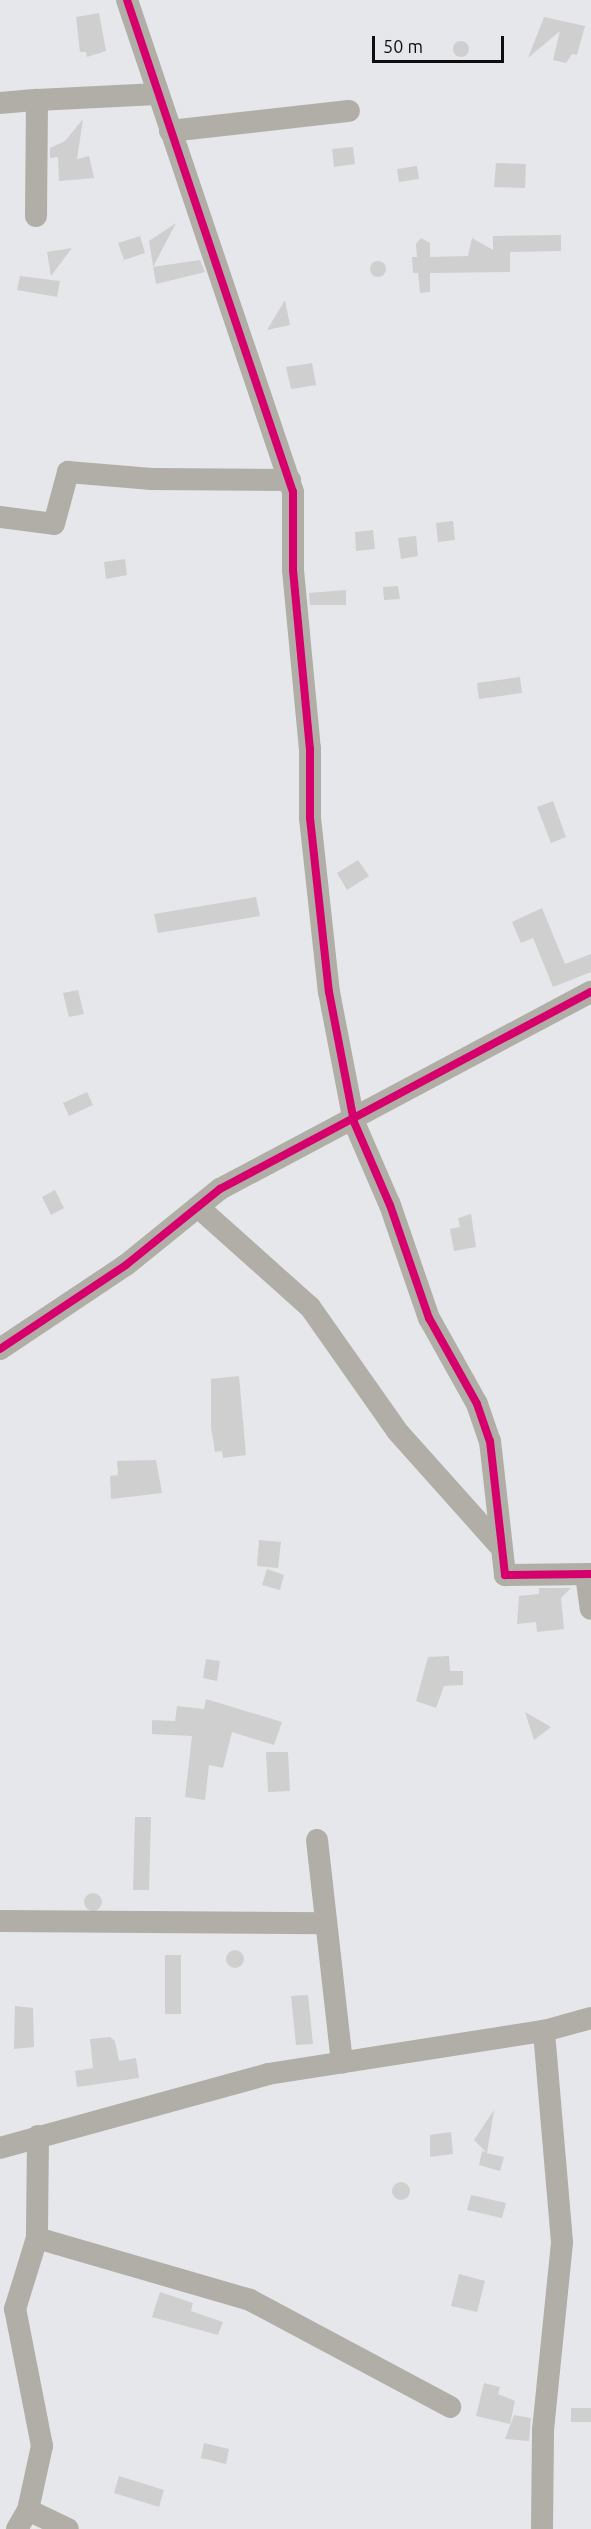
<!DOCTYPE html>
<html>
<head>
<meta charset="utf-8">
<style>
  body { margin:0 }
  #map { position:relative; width:591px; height:2529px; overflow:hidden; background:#e6e7ea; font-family:Ubuntu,sans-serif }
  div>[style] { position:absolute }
  .building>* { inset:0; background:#cfcfcf }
  .round { border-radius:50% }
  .minor>* { height:22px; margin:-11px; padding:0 11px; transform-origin:11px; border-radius:11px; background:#b1aea7 }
  .cycleway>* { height:8px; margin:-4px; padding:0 4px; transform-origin:4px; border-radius:4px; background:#d6006c }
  span { translate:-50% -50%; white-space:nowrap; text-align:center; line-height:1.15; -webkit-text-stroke:4.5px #e5e6eb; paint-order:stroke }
  .scale { position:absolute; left:372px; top:36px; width:132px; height:27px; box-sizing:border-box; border:3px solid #0e0e10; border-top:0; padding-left:8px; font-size:18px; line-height:21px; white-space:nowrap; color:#0e0e10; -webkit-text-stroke:4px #e5e6eb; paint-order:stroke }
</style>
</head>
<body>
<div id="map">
  <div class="building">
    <i style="clip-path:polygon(99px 13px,106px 51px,87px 57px,86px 52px,80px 52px,76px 17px)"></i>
    <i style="clip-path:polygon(544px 17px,585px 26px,577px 55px,572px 54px,566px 63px,553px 60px,560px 31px,528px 58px)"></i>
    <i class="round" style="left:453px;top:41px;width:16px;height:16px"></i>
    <i style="clip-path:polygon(83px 119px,77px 159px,89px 156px,94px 178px,59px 181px,58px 157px,50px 158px,50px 148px,65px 141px)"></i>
    <i style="clip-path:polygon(353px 147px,355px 164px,334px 167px,332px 149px)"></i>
    <i style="clip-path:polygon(496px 163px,526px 164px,525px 188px,494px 187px)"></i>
    <i style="clip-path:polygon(417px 166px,419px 179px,399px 182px,397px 169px)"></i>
    <i style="clip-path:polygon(176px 223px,153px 267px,200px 260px,205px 272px,156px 284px,149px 241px)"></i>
    <i style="clip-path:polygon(561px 235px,561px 251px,510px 252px,510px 272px,430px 273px,430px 292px,420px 293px,418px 273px,413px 273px,412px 257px,417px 257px,416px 244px,421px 238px,430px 243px,430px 257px,468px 256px,472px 238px,493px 250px,493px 236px)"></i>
    <i style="clip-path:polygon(140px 236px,145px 253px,124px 260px,118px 243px)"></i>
    <i style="clip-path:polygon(72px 248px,51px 276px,47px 252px)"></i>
    <i class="round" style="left:370px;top:261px;width:16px;height:16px"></i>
    <i style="clip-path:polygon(20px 276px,60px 281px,57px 297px,17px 290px)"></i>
    <i style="clip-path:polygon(285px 300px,290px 325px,267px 330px)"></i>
    <i style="clip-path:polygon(312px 363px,316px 385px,291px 389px,286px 367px)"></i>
    <i style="clip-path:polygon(453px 521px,455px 540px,438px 542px,436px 523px)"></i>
    <i style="clip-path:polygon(373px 530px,375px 549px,356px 551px,355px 532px)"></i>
    <i style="clip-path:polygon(416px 536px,418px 556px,401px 559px,398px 538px)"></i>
    <i style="clip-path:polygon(125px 559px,127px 575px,106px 579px,104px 562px)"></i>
    <i style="clip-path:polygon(398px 586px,400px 599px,384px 600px,383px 587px)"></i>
    <i style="clip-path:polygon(346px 590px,346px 605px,310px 605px,309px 593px)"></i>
    <i style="clip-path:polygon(520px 677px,522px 693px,479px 699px,477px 683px)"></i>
    <i style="clip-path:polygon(553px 801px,566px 837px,551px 843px,537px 807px)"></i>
    <i style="clip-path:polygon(358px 860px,369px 876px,347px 890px,337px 873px)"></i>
    <i style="clip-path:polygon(256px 897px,260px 916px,158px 933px,154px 914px)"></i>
    <i style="clip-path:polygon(542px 908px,565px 964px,591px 954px,591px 972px,553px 987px,533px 938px,521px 943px,512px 922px)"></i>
    <i style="clip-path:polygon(78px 990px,84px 1014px,69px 1017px,63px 993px)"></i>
    <i style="clip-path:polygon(87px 1092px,93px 1105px,69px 1116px,63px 1103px)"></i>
    <i style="clip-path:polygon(55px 1190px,64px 1208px,51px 1215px,42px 1197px)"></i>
    <i style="clip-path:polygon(471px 1214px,476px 1247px,454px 1251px,450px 1229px,460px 1227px,458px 1218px)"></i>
    <i style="clip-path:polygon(239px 1376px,246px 1455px,223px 1458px,222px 1451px,215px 1452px,211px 1427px,211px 1379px)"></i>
    <i style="clip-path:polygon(156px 1460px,162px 1493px,111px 1499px,110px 1476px,118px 1475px,117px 1461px)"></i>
    <i style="clip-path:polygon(259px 1540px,281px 1542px,278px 1568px,257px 1566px)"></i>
    <i style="clip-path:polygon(267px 1569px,284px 1575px,280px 1590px,262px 1585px)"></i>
    <i style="clip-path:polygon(539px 1588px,571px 1588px,561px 1598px,564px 1629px,537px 1632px,536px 1622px,517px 1624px,519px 1596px,539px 1594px)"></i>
    <i style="clip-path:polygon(449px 1656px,450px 1671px,463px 1671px,463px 1685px,444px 1686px,436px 1708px,416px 1701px,428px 1657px)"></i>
    <i style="clip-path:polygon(206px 1659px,220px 1661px,217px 1681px,203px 1678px)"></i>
    <i style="clip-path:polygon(206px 1699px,282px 1722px,274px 1745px,232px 1732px,223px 1768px,209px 1765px,205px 1800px,185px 1797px,192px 1736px,152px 1734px,152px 1720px,175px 1721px,177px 1706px,204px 1709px)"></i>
    <i style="clip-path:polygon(525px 1712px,551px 1727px,534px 1740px)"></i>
    <i style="clip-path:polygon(266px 1752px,288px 1752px,290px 1791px,268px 1792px)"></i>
    <i style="clip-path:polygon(135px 1817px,151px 1817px,149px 1890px,133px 1890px)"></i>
    <i class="round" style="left:84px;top:1893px;width:18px;height:18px"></i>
    <i class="round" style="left:226px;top:1950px;width:18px;height:18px"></i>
    <i style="clip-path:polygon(165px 1955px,181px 1955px,181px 2014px,165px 2014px)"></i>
    <i style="clip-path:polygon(308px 1995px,313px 2044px,296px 2045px,291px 1996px)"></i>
    <i style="clip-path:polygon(15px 2006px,33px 2008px,34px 2047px,14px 2049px)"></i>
    <i style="clip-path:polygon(110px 2037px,115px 2041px,119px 2061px,136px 2058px,139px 2078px,77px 2087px,75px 2071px,93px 2068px,90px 2039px)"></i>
    <i style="clip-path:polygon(494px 2110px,487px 2153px,504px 2157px,500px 2171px,479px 2165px,482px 2151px,486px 2152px,474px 2140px)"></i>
    <i style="clip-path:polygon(451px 2132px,453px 2154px,430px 2157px,430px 2135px)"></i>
    <i class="round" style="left:392px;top:2182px;width:18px;height:18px"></i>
    <i style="clip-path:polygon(471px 2195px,506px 2203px,502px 2218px,467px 2210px)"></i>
    <i style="clip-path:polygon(459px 2274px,485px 2281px,477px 2312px,451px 2306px)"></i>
    <i style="clip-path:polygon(160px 2292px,193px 2303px,191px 2311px,223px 2322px,218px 2335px,152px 2317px)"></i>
    <i style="clip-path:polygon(484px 2383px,500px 2387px,498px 2394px,515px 2401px,510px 2424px,476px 2416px)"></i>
    <i style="clip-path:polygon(571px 2408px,591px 2408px,591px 2422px,571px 2422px)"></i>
    <i style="clip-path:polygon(514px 2415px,531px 2418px,529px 2441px,505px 2439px)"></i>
    <i style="clip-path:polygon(204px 2443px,229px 2449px,226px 2464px,201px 2458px)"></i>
    <i style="clip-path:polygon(119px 2476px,164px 2490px,159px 2507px,114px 2493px)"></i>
  </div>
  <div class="minor">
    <i style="left:127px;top:0;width:519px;rotate:71.36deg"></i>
    <i style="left:293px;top:492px;width:78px;rotate:90deg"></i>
    <i style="left:293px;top:570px;width:180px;rotate:84.6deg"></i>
    <i style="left:310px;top:749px;width:69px;rotate:90deg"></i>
    <i style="left:310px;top:818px;width:175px;rotate:83.8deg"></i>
    <i style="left:329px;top:992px;width:132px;rotate:79.1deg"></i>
    <i style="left:354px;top:1122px;width:90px;rotate:66.6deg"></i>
    <i style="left:390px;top:1205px;width:120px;rotate:71deg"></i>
    <i style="left:429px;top:1318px;width:98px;rotate:60.8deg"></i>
    <i style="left:477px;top:1404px;width:39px;rotate:71deg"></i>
    <i style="left:490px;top:1441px;width:135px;rotate:83.6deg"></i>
    <i style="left:505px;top:1575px;width:86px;rotate:-0.7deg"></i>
    <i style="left:0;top:103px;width:37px;rotate:-5deg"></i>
    <i style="left:170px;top:131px;width:180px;rotate:-6.4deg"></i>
    <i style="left:36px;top:216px;width:116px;rotate:-89.5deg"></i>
    <i style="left:37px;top:100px;width:120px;rotate:-2.9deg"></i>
    <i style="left:0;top:517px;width:54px;rotate:7.4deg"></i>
    <i style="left:54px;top:524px;width:54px;rotate:-74.9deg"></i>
    <i style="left:68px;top:472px;width:84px;rotate:4.8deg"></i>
    <i style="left:152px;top:479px;width:138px;rotate:0.4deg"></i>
    <i style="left:198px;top:1207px;width:150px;rotate:41.8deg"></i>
    <i style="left:310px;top:1307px;width:151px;rotate:54.9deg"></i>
    <i style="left:397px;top:1431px;width:152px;rotate:48.2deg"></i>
    <i style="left:0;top:1349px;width:151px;rotate:-33.7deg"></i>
    <i style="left:126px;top:1265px;width:121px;rotate:-39deg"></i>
    <i style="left:220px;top:1189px;width:420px;rotate:-28deg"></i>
    <i style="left:586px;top:1575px;width:34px;rotate:82deg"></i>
    <i style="left:317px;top:1840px;width:224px;rotate:83.6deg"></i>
    <i style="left:0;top:1921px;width:326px;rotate:0.4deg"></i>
    <i style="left:38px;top:2136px;width:102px;rotate:90.6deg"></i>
    <i style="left:37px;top:2238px;width:222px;rotate:16.2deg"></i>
    <i style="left:250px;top:2300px;width:227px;rotate:28.1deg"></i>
    <i style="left:0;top:2148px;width:278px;rotate:-15.4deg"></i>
    <i style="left:268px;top:2074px;width:279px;rotate:-8.9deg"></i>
    <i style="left:544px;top:2031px;width:49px;rotate:-15.5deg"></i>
    <i style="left:28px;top:2510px;width:66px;rotate:-77.7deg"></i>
    <i style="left:42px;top:2446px;width:140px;rotate:-101.1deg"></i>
    <i style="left:15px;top:2309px;width:74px;rotate:-72.8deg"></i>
    <i style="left:17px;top:2529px;width:22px;rotate:-60deg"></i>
    <i style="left:28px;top:2510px;width:44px;rotate:25.4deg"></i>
    <i style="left:542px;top:2529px;width:99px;rotate:-89.4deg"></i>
    <i style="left:543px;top:2430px;width:189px;rotate:-84.2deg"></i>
    <i style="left:562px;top:2242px;width:212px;rotate:-94.9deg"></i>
  </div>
  <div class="cycleway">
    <i style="left:127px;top:0;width:519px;rotate:71.36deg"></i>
    <i style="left:293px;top:492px;width:78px;rotate:90deg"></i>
    <i style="left:293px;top:570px;width:180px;rotate:84.6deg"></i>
    <i style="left:310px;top:749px;width:69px;rotate:90deg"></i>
    <i style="left:310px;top:818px;width:175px;rotate:83.8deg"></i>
    <i style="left:329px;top:992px;width:132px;rotate:79.1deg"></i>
    <i style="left:354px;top:1122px;width:90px;rotate:66.6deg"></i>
    <i style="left:390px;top:1205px;width:120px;rotate:71deg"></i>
    <i style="left:429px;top:1318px;width:98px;rotate:60.8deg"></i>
    <i style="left:477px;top:1404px;width:39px;rotate:71deg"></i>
    <i style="left:490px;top:1441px;width:135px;rotate:83.6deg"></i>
    <i style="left:505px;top:1575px;width:86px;rotate:-0.7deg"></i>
    <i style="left:0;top:1349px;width:151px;rotate:-33.7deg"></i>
    <i style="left:126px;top:1265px;width:121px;rotate:-39deg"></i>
    <i style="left:220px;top:1189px;width:420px;rotate:-28deg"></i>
  </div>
  <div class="scale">50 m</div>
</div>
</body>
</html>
